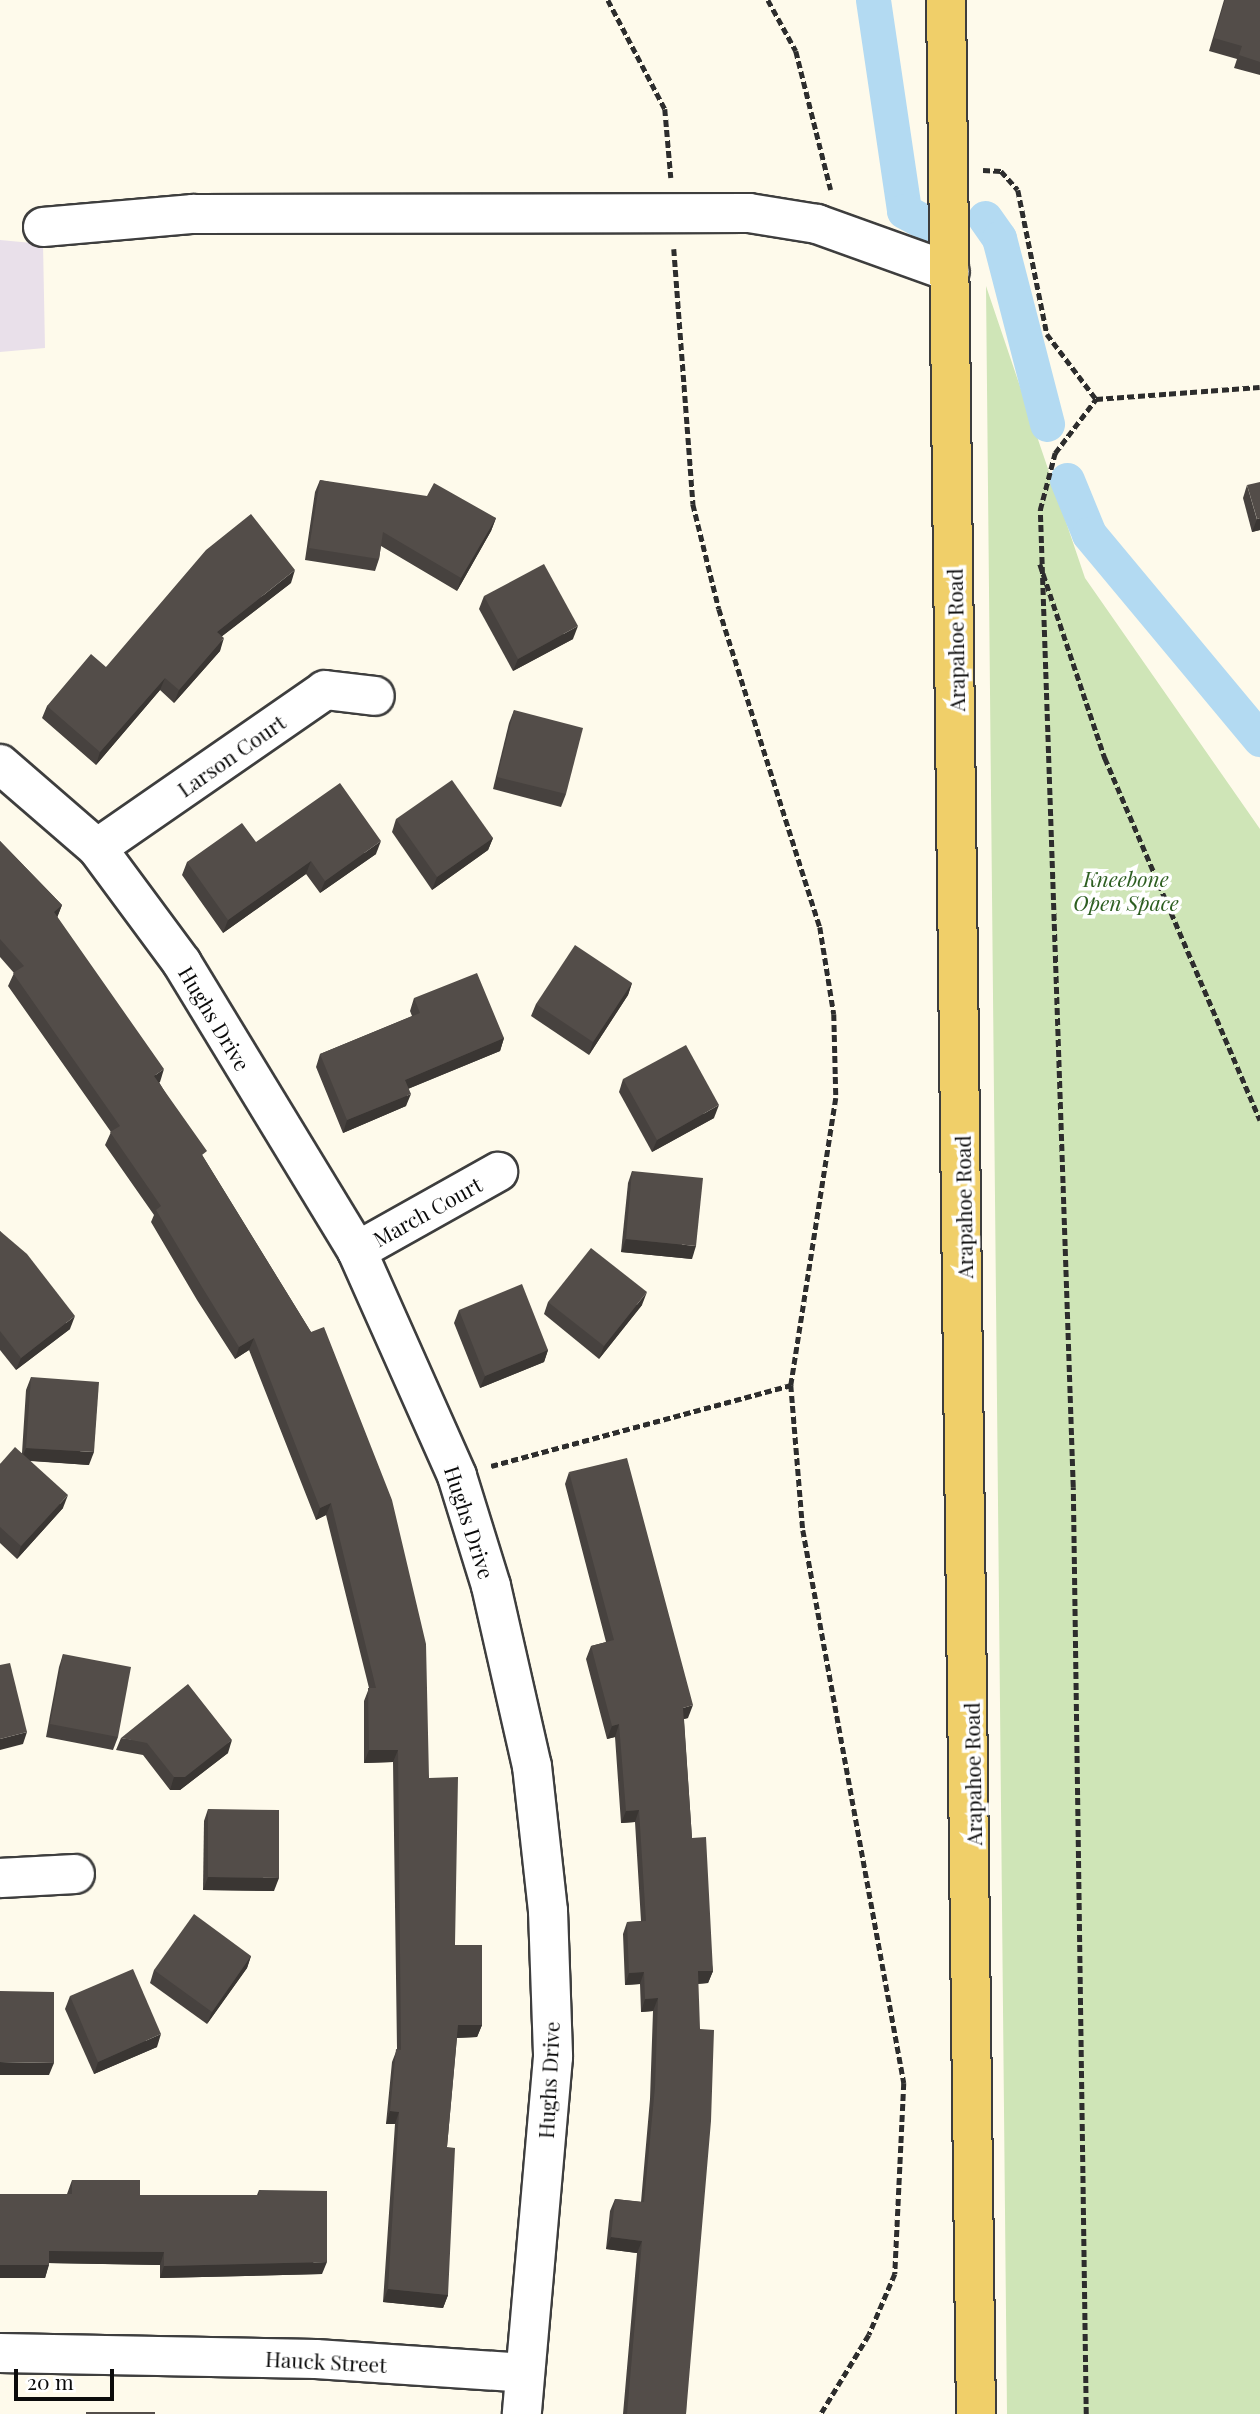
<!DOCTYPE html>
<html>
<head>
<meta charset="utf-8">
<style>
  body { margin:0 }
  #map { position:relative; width:1260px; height:2414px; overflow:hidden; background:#fefaeb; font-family:"Playfair Display",serif }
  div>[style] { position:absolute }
  .industrial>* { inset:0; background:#e9e0ea }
  .green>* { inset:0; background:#cfe5b7 }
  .canal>* { height:35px; margin:-17.5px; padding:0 17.5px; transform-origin:17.5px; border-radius:17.5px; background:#b3daf2 }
  .path>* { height:4.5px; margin-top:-2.25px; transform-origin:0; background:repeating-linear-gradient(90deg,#2d2d2d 0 7px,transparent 0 10.5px) }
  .roads { filter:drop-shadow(2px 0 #3e3e3e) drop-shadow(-2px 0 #3e3e3e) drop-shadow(0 2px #3e3e3e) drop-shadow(0 -2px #3e3e3e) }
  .minor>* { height:38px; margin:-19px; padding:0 19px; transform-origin:19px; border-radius:19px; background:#fff }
  .major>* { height:38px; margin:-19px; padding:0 19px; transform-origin:19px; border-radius:19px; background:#f0cf69 }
  .wall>* { inset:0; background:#47423f }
  .shaded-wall>* { inset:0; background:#3a3633 }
  .building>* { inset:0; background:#534d49 }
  span { translate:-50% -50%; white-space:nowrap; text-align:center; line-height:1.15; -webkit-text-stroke:7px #fff; paint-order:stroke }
  .street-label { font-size:21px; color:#0b0b0b }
  .park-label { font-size:21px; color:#2d5e21; font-style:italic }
  .scale { position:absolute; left:14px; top:2369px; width:100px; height:32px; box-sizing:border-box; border:4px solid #0b0b0b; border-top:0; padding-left:9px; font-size:21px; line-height:24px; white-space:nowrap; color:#0b0b0b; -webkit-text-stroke:5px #fff; paint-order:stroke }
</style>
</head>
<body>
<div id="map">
  <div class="industrial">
    <i style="clip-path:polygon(0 240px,43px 244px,45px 348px,0 352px)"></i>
  </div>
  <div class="green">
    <i style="clip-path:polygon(986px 286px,1085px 578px,1260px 829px,1260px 2414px,1007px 2414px)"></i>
  </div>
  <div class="canal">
    <i style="left:873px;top:0;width:213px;rotate:81.6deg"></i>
    <i style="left:904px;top:211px;width:27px;rotate:28deg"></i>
    <i style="left:985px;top:218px;width:24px;rotate:55deg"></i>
    <i style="left:999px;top:238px;width:192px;rotate:75.5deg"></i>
    <i style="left:1067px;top:480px;width:58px;rotate:67.8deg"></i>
    <i style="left:1089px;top:534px;width:267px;rotate:50.2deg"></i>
  </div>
  <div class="path">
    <i style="left:608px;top:0;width:123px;rotate:62.4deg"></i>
    <i style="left:665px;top:109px;width:69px;rotate:85deg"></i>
    <i style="left:768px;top:0;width:58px;rotate:61.2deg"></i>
    <i style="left:796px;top:51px;width:143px;rotate:75.9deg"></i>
    <i style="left:983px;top:170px;width:18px;rotate:3deg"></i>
    <i style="left:1001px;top:171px;width:25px;rotate:48deg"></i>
    <i style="left:1018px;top:190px;width:147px;rotate:78.6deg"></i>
    <i style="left:1047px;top:334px;width:81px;rotate:53deg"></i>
    <i style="left:674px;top:249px;width:256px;rotate:85.7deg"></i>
    <i style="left:693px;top:504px;width:108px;rotate:76.1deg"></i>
    <i style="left:719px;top:609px;width:334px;rotate:72.4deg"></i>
    <i style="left:820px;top:927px;width:88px;rotate:80.9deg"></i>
    <i style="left:834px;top:1014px;width:84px;rotate:88.6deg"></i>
    <i style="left:836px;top:1098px;width:291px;rotate:98.9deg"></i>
    <i style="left:791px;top:1385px;width:145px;rotate:85.3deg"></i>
    <i style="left:803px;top:1530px;width:562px;rotate:79.65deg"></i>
    <i style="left:904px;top:2083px;width:191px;rotate:92.7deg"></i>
    <i style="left:895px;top:2274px;width:66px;rotate:113.1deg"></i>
    <i style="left:869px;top:2335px;width:92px;rotate:121.3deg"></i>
    <i style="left:1040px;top:564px;width:205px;rotate:71.5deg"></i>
    <i style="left:1105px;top:758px;width:394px;rotate:66.8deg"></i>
    <i style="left:491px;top:1466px;width:311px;rotate:-15.1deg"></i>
    <i style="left:1086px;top:2414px;width:927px;rotate:-90.8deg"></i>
    <i style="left:1073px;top:1487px;width:978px;rotate:-91.93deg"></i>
    <i style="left:1040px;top:510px;width:59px;rotate:-75.3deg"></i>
    <i style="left:1055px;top:453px;width:68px;rotate:-52.8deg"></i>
    <i style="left:1096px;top:399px;width:164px;rotate:-4.2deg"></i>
  </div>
  <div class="roads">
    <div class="minor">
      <i style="left:43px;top:227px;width:151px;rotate:-5deg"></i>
      <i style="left:193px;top:214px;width:556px;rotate:-0.1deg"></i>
      <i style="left:749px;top:213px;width:69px;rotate:9.2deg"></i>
      <i style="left:817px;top:224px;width:141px;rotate:19.8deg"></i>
      <i style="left:0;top:764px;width:128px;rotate:40.9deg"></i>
      <i style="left:97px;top:848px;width:143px;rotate:53.5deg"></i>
      <i style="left:182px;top:963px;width:337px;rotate:58.7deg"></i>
      <i style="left:357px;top:1251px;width:246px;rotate:66deg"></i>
      <i style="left:457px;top:1476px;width:115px;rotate:72.8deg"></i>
      <i style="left:491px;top:1586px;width:185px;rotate:77.2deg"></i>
      <i style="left:532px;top:1766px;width:146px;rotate:83.7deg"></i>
      <i style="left:548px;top:1911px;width:146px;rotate:88deg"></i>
      <i style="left:553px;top:2057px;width:358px;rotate:95deg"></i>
      <i style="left:97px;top:848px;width:277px;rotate:-34.7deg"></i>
      <i style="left:325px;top:690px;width:50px;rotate:6.8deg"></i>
      <i style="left:357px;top:1251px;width:162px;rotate:-29.3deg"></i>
      <i style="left:0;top:1878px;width:75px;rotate:-3.1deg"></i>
      <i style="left:0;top:2353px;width:316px;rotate:1.1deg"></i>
      <i style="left:316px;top:2359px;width:209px;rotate:3.8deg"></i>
    </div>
    <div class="major">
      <i style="left:946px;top:0;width:2414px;rotate:89.29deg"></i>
    </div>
  </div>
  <div class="wall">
    <i style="clip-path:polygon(1224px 0,1260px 0,1260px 75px,1234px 68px,1237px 59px,1209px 51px)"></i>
    <i style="clip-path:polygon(320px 480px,496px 518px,491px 531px,457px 591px,381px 546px,379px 559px,375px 571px,305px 560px,315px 492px)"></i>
    <i style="clip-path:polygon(1247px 485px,1260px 530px,1252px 532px,1243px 498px)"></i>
    <i style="clip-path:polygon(291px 583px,222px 636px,220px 651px,174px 703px,160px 690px,96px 765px,42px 718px,47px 706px,106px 667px)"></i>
    <i style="clip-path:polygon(484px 596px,573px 639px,513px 671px,479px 609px)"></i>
    <i style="clip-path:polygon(514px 710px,566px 794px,561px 807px,493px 789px,509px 723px)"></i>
    <i style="clip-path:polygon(396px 819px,493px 838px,488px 850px,432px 890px,392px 832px)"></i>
    <i style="clip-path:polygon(0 841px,62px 905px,57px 917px,160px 1082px,159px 1082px,204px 1158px,311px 1332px,429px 1778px,455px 1945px,482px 2025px,477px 2037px,457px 2038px,447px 2147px,448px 2295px,443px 2308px,383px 2302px,395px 2124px,386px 2124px,392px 2062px,397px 2049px,393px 1762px,364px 1763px,364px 1701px,369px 1688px,326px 1515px,316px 1520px,249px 1350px,235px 1359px,197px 1300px,151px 1222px,154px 1215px,105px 1145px,111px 1132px,8px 986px,14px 973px,0 957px)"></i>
    <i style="clip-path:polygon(256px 842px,376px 854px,320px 893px,306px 874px,223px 933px,182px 875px,187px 862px)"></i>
    <i style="clip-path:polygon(632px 983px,628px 995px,589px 1055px,531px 1016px,536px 1004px)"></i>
    <i style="clip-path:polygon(414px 998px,504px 1038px,500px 1051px,408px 1089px,406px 1106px,343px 1133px,316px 1067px,320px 1054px,412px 1016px,410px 1011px)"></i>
    <i style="clip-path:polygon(623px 1079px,714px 1118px,652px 1152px,619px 1092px)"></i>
    <i style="clip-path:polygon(632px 1171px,692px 1259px,621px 1252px,628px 1183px)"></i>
    <i style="clip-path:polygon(0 1231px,70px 1329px,16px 1370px,0 1350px)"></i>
    <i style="clip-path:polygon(548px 1302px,642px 1305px,599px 1359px,544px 1314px)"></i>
    <i style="clip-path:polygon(459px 1310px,548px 1350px,544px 1362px,480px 1388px,454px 1323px)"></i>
    <i style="clip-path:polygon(31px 1377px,89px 1465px,30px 1461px,63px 1508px,17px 1559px,0 1543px,0 1464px,22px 1453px,26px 1390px)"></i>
    <i style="clip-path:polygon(569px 1472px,688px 1718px,684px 1719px,692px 1838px,713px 1971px,708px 1983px,698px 1984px,686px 2414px,623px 2414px,637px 2253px,606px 2249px,610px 2211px,615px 2199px,641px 2202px,650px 2099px,653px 2011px,641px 2012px,640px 1984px,625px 1985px,623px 1934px,627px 1922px,641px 1921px,635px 1822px,621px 1823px,615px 1737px,607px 1739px,586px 1659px,591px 1646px,606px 1642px,565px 1484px)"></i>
    <i style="clip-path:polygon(63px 1654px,118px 1737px,113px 1750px,46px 1737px,59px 1667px)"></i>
    <i style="clip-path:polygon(121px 1738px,228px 1753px,180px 1790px,170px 1790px,143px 1755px,116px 1750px)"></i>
    <i style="clip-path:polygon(208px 1809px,274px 1891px,203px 1890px,204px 1821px)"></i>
    <i style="clip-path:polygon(251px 1956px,247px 1968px,207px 2024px,150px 1983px,154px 1970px)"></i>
    <i style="clip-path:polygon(70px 1996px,157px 2047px,94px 2074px,65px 2009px)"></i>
    <i style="clip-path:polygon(72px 2180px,140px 2195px,257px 2195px,259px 2190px,322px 2274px,160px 2278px,160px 2265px,49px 2263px,45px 2278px,0 2278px,0 2194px,67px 2194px)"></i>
  </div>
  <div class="shaded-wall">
    <i style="clip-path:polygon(496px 518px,491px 531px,457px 591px,461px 578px)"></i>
    <i style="clip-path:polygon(1260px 518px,1260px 530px,1252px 532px,1257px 519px)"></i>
    <i style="clip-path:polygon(295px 570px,291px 583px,212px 644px,217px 632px)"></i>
    <i style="clip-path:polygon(578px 626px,573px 639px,513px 671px,518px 659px)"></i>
    <i style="clip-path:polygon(224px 638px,220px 651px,174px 703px,179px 690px)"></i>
    <i style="clip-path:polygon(165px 678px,160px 690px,96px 765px,100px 752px)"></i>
    <i style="clip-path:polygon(493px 838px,488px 850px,432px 890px,437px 877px)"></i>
    <i style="clip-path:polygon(381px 841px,376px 854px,320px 893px,325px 881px)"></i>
    <i style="clip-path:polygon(311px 861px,306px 874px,223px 933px,228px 920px)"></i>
    <i style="clip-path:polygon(62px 905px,57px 918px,54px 912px)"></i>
    <i style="clip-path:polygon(632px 983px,628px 995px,589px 1055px,593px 1042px)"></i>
    <i style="clip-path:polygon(504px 1038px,500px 1051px,400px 1092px,405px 1080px)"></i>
    <i style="clip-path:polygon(164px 1069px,160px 1082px,150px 1089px,154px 1076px)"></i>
    <i style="clip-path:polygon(411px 1094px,406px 1106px,343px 1133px,347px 1120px)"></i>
    <i style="clip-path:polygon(719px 1105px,714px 1118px,652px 1152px,657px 1140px)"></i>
    <i style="clip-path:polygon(626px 1239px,696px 1246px,692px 1259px,621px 1252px)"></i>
    <i style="clip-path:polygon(647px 1292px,642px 1305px,599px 1359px,604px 1346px)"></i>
    <i style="clip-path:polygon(75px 1316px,70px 1329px,16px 1370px,21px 1358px)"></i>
    <i style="clip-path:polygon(254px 1338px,249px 1350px,235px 1359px,239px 1347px)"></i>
    <i style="clip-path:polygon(548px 1350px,544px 1362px,480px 1388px,485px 1376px)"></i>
    <i style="clip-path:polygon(26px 1448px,94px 1452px,89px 1465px,21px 1460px)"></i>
    <i style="clip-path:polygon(68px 1495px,63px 1508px,17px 1559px,21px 1546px)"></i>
    <i style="clip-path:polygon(331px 1503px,326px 1515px,316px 1520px,320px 1508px)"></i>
    <i style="clip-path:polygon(693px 1705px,688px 1718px,679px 1720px,683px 1708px)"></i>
    <i style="clip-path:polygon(619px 1724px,615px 1737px,607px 1739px,612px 1726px)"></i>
    <i style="clip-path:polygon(27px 1732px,23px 1744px,0 1750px,0 1739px)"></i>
    <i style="clip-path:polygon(232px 1740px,228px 1753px,180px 1790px,170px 1790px,174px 1777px)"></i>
    <i style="clip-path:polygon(369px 1750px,398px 1750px,393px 1762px,364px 1763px)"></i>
    <i style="clip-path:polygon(639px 1810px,635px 1822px,621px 1823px,626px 1811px)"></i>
    <i style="clip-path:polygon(208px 1877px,279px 1878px,274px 1891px,203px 1890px)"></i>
    <i style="clip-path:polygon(251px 1956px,247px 1968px,207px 2024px,212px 2012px)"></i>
    <i style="clip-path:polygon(698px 1971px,713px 1971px,708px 1983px,693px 1984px)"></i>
    <i style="clip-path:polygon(644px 1972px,640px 1984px,625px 1985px,629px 1973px)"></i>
    <i style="clip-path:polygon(658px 1998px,653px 2011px,641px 2012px,645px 1999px)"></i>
    <i style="clip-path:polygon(458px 2025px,482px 2025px,477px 2037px,453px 2038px)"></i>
    <i style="clip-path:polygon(161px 2034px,157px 2047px,94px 2074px,98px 2062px)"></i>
    <i style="clip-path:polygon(0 2062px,54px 2063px,49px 2075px,0 2075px)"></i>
    <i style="clip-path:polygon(390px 2111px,399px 2112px,395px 2124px,386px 2124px)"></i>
    <i style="clip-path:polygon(611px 2237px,642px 2241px,637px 2253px,606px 2249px)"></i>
    <i style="clip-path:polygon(49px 2251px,164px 2252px,160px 2265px,45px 2263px)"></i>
    <i style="clip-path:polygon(327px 2262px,322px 2274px,160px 2278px,164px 2266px)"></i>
    <i style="clip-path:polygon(0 2265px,49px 2265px,45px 2278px,0 2278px)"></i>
    <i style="clip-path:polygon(388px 2289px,448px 2295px,443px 2308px,383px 2302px)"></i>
  </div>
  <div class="building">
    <i style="clip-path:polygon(1225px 0,1260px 0,1260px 62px,1239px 55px,1242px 46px,1214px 38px)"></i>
    <i style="clip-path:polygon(320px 480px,427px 496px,434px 483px,496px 518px,461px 578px,383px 532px,379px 559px,309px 548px)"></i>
    <i style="clip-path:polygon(1260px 482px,1260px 518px,1257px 519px,1247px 485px)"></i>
    <i style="clip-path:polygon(251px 514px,295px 570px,217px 632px,224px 638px,179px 690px,165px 678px,100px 752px,47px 706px,91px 654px,106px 667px,206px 550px)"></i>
    <i style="clip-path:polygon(544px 564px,578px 626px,518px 659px,484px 596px)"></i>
    <i style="clip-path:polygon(514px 710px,583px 728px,566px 794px,497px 777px)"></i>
    <i style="clip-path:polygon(452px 780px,493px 838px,437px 877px,396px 819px)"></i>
    <i style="clip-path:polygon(340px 783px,381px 841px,325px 881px,311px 861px,228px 920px,187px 862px,242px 823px,256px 842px)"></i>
    <i style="clip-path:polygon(0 841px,62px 905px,54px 912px,164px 1069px,154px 1076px,207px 1151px,202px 1155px,311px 1332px,324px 1327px,392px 1500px,426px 1644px,429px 1778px,458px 1777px,455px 1945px,482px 1945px,482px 2025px,458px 2025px,447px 2147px,455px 2148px,448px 2295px,388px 2289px,399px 2112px,390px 2111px,396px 2049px,401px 2050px,398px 1750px,369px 1750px,368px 1688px,376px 1688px,331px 1503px,320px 1508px,254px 1338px,239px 1347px,202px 1287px,156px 1210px,161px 1206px,110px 1132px,120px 1126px,13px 973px,24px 966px,0 939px)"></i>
    <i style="clip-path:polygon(575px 945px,632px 983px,593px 1042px,536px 1004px)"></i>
    <i style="clip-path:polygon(477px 973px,504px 1038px,405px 1080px,411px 1094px,347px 1120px,320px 1054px,420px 1013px,414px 998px)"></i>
    <i style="clip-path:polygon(686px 1045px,719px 1105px,657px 1140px,623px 1079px)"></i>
    <i style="clip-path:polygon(632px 1171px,703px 1178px,696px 1246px,626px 1239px)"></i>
    <i style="clip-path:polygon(0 1231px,27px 1254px,75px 1316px,21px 1358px,0 1331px)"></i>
    <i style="clip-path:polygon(591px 1248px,647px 1292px,604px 1346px,548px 1302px)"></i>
    <i style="clip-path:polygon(522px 1284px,548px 1350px,485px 1376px,459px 1310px)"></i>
    <i style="clip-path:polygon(31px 1377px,99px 1382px,94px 1452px,26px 1448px)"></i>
    <i style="clip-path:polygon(15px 1447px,68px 1495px,21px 1546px,0 1527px,0 1464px)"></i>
    <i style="clip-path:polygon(627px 1458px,693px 1705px,683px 1708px,692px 1838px,706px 1837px,713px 1971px,698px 1971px,700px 2029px,714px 2030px,711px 2121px,686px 2414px,627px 2414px,642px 2241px,611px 2237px,615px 2199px,644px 2202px,655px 2087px,658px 1998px,645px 1999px,644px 1972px,629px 1973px,627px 1922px,646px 1921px,639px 1810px,626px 1811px,619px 1724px,612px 1726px,591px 1646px,614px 1640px,569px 1472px)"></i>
    <i style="clip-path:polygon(63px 1654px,131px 1667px,118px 1737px,50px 1724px)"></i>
    <i style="clip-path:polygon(10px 1663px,27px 1732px,0 1739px,0 1665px)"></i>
    <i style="clip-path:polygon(188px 1684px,232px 1740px,185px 1777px,174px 1777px,147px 1743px,121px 1738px)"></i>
    <i style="clip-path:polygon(208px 1809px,279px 1810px,279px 1878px,208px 1877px)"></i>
    <i style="clip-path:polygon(194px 1914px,251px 1956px,212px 2012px,154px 1970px)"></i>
    <i style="clip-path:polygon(133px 1969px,161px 2034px,98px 2062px,70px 1996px)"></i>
    <i style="clip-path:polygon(0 1991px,54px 1992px,54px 2063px,0 2062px)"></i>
    <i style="clip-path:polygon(72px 2180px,140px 2180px,140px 2195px,259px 2195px,259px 2190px,327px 2191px,327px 2262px,164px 2266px,164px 2252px,49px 2251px,49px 2265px,0 2265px,0 2194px,72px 2194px)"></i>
    <i style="clip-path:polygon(86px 2412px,155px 2412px,155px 2414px,86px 2414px)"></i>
  </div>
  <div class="street-label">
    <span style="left:955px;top:640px;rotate:-91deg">Arapahoe Road</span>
    <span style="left:231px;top:755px;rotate:-35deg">Larson Court</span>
    <span style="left:215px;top:1018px;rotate:59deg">Hughs Drive</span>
    <span style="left:963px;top:1207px;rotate:-91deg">Arapahoe Road</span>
    <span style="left:427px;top:1211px;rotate:-29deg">March Court</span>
    <span style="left:470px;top:1522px;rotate:72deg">Hughs Drive</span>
    <span style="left:972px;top:1774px;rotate:-91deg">Arapahoe Road</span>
    <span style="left:548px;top:2080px;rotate:-87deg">Hughs Drive</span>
    <span style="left:326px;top:2361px;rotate:3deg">Hauck Street</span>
  </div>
  <div class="park-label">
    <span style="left:1126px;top:890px">Kneebone<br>Open Space</span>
  </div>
  <div class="scale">20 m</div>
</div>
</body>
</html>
